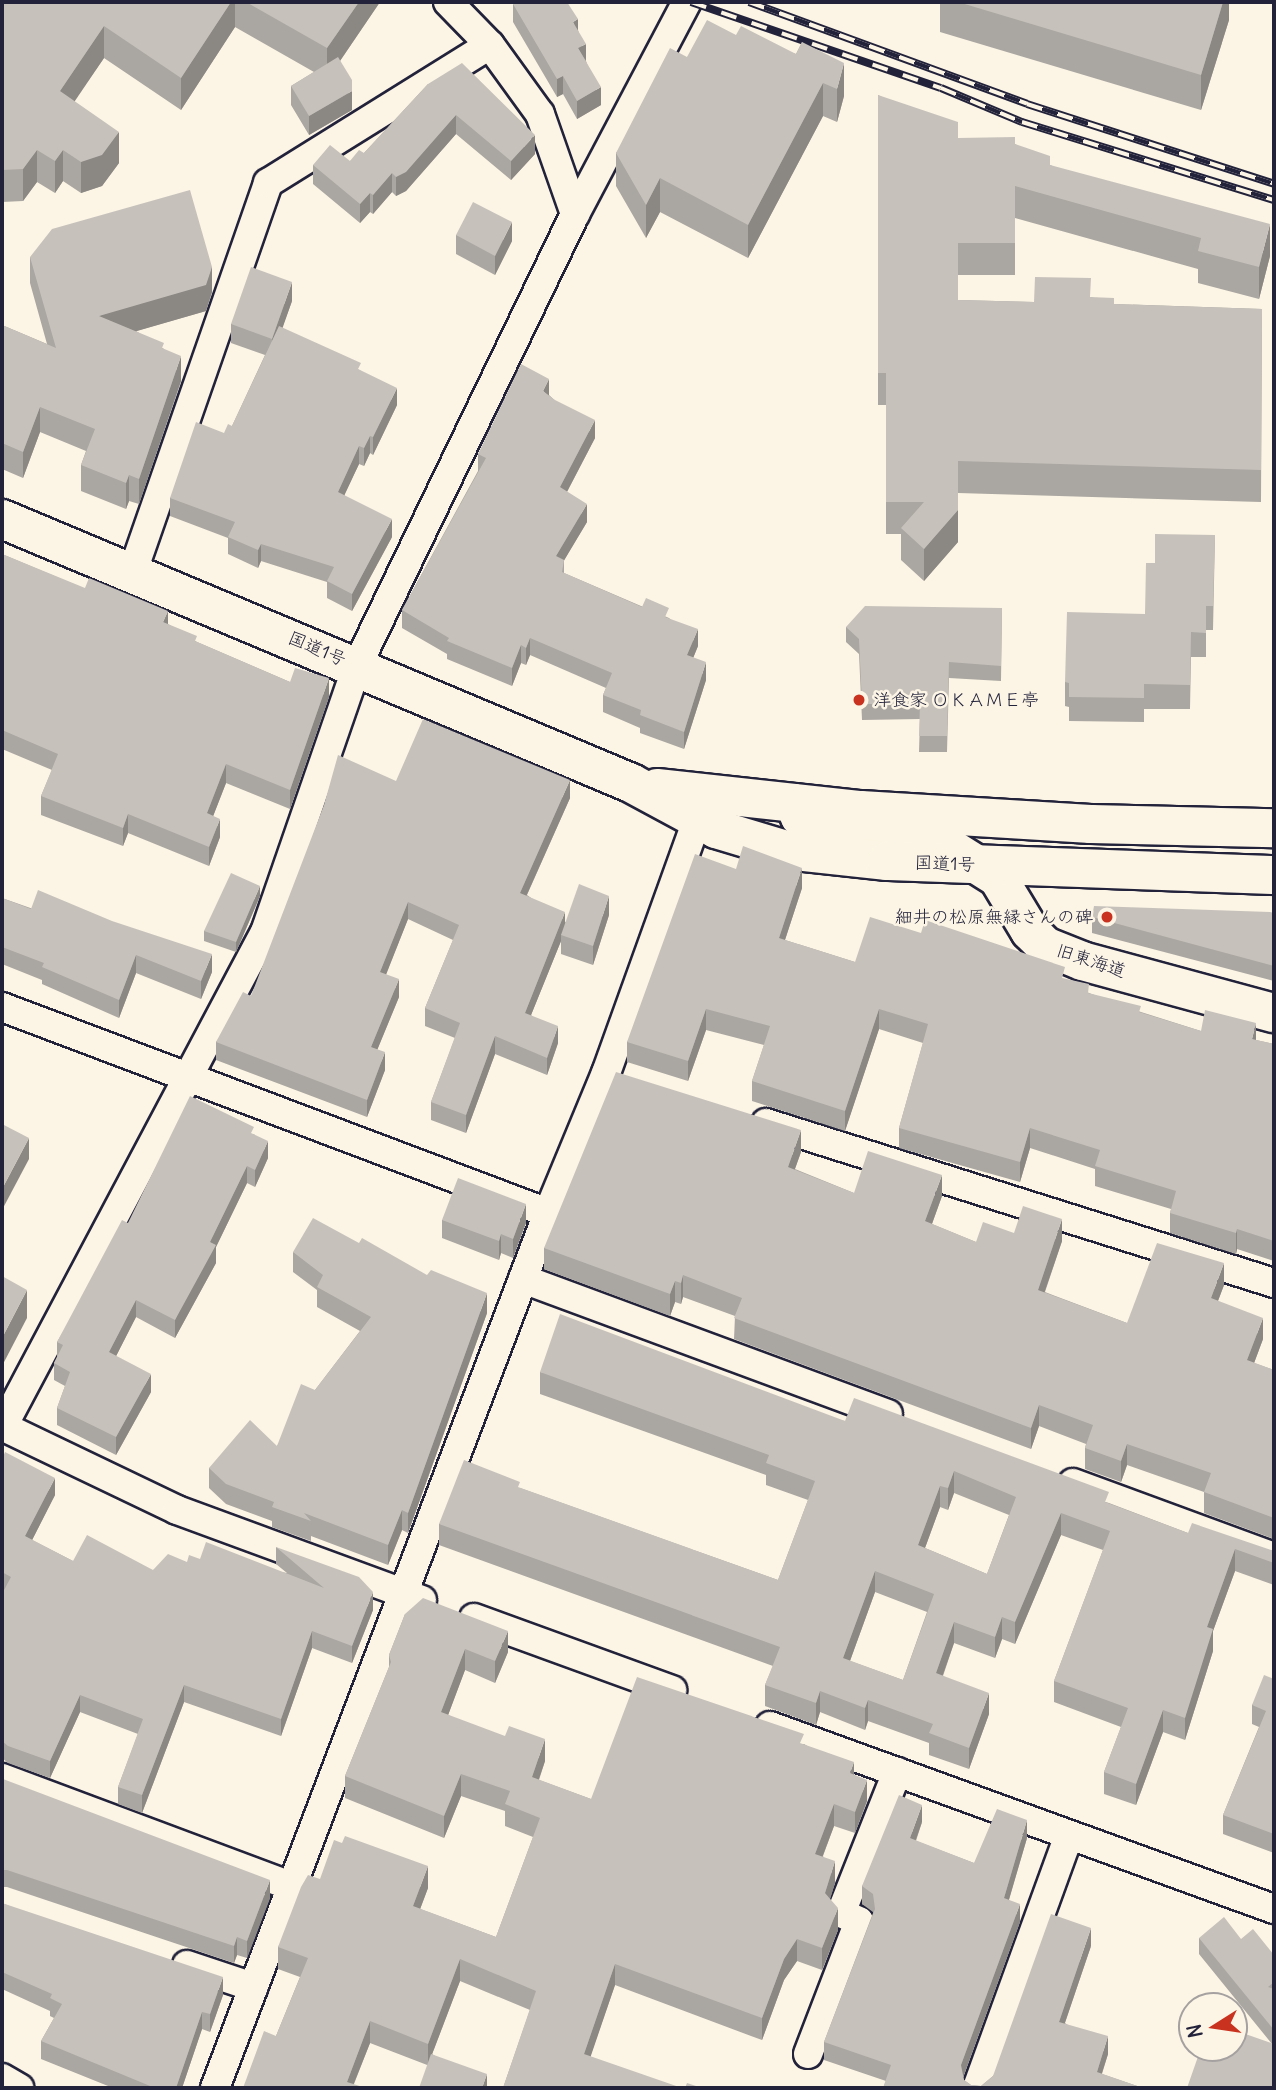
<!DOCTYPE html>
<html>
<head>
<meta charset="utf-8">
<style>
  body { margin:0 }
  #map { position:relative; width:1276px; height:2090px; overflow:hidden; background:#fcf5e5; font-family:Delius,"Klee One",sans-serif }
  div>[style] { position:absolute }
  .roads { filter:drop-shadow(2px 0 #22223b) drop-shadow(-2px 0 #22223b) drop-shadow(0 2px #22223b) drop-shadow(0 -2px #22223b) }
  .street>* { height:28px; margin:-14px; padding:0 14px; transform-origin:14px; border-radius:14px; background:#fcf5e5 }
  .secondary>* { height:38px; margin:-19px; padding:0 19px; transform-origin:19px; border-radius:19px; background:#fcf5e5 }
  .highway>* { height:38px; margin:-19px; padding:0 19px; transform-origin:19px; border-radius:19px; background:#fcf5e5 }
  .rail>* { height:8px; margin-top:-4px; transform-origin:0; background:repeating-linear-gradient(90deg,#fcf5e5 0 16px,#22223b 0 32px); box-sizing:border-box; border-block:2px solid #22223b }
  .wall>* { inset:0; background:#aaa6a1 }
  .shaded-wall>* { inset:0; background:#8b8783 }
  .building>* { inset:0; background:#c6c1bb }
  .dots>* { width:19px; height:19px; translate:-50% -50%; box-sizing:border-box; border:4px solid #fcf5e5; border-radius:50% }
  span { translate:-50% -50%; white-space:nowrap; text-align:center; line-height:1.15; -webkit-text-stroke:5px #fcf5e5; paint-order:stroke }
  .street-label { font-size:18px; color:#22223b }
  .poi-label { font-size:18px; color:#22223b }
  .left { translate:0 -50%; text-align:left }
  .right { translate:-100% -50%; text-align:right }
  .frame { position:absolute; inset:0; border:4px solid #22223b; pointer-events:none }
  .north { position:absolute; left:1178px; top:1992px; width:70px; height:70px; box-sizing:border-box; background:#fcf5e5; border:2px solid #a5a1a1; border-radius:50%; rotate:258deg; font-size:19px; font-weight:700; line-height:28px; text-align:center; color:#22223b }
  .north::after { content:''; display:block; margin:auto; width:24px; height:32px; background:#c8321e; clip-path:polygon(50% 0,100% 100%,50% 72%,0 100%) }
</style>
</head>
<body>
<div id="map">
  <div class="roads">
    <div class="street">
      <i style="left:448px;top:2px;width:60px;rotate:45.7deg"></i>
      <i style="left:490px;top:45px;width:85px;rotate:54.1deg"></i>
      <i style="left:540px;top:114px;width:106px;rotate:70.7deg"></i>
      <i style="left:133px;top:571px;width:411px;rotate:-70.8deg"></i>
      <i style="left:268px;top:183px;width:261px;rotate:-31.9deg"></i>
      <i style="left:2px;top:1007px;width:584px;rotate:20.67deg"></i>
      <i style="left:766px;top:1123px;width:533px;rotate:17.48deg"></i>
      <i style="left:523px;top:1279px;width:389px;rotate:20.3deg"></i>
      <i style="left:2px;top:1426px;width:194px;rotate:25.6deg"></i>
      <i style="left:177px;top:1510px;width:261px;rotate:20.2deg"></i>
      <i style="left:2px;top:1428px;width:561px;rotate:-62.07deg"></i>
      <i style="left:265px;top:932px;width:281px;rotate:-70.9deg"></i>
      <i style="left:357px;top:666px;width:502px;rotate:-64.25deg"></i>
      <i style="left:575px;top:214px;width:240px;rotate:-62.2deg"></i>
      <i style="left:1073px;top:1483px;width:214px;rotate:20.2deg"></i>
      <i style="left:474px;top:1618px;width:211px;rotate:20deg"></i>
      <i style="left:770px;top:1726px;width:536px;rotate:19.96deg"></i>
      <i style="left:2px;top:1778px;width:309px;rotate:20.5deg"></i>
      <i style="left:187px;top:1965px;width:70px;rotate:18.4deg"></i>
      <i style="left:808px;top:2054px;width:142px;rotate:-69deg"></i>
      <i style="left:859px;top:1921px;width:20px;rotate:-156deg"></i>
      <i style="left:841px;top:1913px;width:152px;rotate:-68.3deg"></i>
      <i style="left:2px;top:2078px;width:20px;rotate:30deg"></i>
      <i style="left:215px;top:2088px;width:936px;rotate:-69.16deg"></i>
      <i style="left:548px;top:1213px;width:152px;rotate:-67.5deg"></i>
      <i style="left:606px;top:1073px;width:287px;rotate:-70.2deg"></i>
      <i style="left:977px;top:2088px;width:269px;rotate:-70deg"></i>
    </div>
    <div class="secondary">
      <i style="left:794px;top:803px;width:15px;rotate:67deg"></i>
      <i style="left:800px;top:817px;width:15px;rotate:32deg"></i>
      <i style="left:813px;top:825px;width:92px;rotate:6.3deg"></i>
      <i style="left:904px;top:835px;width:50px;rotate:16.3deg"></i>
      <i style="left:952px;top:849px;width:54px;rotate:32.2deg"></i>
      <i style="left:998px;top:878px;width:62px;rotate:58.9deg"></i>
      <i style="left:1030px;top:931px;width:21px;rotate:45deg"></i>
      <i style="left:1045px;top:946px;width:40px;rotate:22deg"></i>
      <i style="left:1082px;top:961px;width:199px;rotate:15.2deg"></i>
    </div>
    <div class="highway">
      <i style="left:2px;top:519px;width:682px;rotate:22.77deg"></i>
      <i style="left:631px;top:783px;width:97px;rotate:28.4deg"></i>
      <i style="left:716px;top:829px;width:73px;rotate:16.7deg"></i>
      <i style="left:786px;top:850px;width:102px;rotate:6.2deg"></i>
      <i style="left:887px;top:861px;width:387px;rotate:2.1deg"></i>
      <i style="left:657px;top:788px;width:205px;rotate:6.2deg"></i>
      <i style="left:861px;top:810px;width:230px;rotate:3.5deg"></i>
      <i style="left:1091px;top:824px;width:183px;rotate:1.3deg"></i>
    </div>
  </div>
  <div class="rail">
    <i style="left:691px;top:2px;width:264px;rotate:19deg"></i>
    <i style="left:941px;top:88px;width:88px;rotate:22.8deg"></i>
    <i style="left:1022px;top:122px;width:264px;rotate:17.2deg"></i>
    <i style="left:749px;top:2px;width:296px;rotate:20.1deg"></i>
    <i style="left:1027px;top:104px;width:260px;rotate:17.9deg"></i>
  </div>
  <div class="wall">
    <i style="clip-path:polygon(2px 2px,380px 2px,340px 61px,352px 110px,309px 135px,291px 105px,291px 86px,314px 72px,235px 27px,181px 110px,104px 58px,74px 101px,119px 163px,102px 186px,81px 193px,63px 181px,55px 193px,37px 182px,23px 201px,2px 202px)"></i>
    <i style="clip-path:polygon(940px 2px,1229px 2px,1229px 20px,1201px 110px,940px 32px)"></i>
    <i style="clip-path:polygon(513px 4px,578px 30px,586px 61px,601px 105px,577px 119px,563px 94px,557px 97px,513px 22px)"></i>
    <i style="clip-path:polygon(736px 35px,796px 54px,802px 42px,844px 96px,837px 122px,823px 116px,748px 258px,660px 212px,646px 238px,616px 186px,616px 153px,687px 57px)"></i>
    <i style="clip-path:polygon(428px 84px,535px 154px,511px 180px,456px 134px,406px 191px,396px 196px,392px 192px,373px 214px,370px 212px,360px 223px,313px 184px,313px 165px,350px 161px,364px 153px)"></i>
    <i style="clip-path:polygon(878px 95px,958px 138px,1015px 144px,1050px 165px,1270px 256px,1259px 299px,1198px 283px,1198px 269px,1015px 218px,1015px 275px,958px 275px,958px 300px,1034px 302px,1091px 297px,1114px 304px,1262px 309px,1261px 502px,958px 493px,958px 542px,924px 581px,901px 560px,901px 534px,886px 534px,886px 405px,878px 405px)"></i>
    <i style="clip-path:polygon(456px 235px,512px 241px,495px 275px,456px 254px)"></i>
    <i style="clip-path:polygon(30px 257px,212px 292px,206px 311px,136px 331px,164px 349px,181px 381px,139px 504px,129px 501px,126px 509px,81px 491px,81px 465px,86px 451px,40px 432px,23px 478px,2px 469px,2px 325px,47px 344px,30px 283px)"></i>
    <i style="clip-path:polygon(292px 301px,282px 328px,361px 371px,397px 405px,373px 455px,370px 453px,364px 466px,359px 464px,344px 495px,392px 537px,352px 611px,327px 598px,327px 582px,261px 561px,258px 568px,228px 554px,228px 538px,170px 516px,170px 498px,232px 426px,265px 355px,231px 343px,231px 324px)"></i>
    <i style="clip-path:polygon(549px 395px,595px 438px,567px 492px,587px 522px,564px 560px,564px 573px,669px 618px,698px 646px,693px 658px,706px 680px,684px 749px,640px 733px,640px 728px,603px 712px,603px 695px,606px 688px,530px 655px,526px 665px,521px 663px,512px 686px,447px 659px,447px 654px,402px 628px,402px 610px,478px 471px,478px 454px)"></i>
    <i style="clip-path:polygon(1215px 535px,1213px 630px,1206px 630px,1206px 657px,1191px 657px,1190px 709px,1144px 709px,1144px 722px,1069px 721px,1069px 707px,1065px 706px,1065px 682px,1145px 614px,1155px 563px)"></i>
    <i style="clip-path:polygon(2px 554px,168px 624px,197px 642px,290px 682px,329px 697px,290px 809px,226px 783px,213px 816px,220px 837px,209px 866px,128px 833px,123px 846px,41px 815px,41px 796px,52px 770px,2px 749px)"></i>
    <i style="clip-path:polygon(1002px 608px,1001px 681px,949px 678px,947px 752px,919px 752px,920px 719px,862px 720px,859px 654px,846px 642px,846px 627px)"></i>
    <i style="clip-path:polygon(396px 781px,570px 798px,527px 895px,565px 922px,609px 915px,593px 965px,561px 954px,561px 941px,531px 1015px,558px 1043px,547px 1075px,495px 1054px,466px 1133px,431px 1120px,431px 1102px,455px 1038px,425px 1026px,425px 1008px,453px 940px,408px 919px,386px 974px,399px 997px,377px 1050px,385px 1070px,367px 1117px,216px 1060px,216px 1042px,251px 996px)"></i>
    <i style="clip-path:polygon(736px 869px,802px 888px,785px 940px,855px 962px,1065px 979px,1089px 993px,1141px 1012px,1201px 1031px,1256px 1040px,1274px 1044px,1274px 1261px,1237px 1249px,1236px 1254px,1170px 1233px,1170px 1213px,1171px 1209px,1095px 1186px,1095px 1169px,1030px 1148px,1020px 1182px,899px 1148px,899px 1128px,923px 1043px,879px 1029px,845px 1131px,752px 1101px,752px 1081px,764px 1045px,706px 1030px,688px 1081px,627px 1062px,627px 1042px)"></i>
    <i style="clip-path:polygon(260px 896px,236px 952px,204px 941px,204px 931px)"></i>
    <i style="clip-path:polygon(2px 898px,212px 972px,201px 999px,136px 973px,119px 1018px,42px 984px,42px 980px,2px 964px)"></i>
    <i style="clip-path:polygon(1274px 913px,1274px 981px,1092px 933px,1092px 917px)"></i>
    <i style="clip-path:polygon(254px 1134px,268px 1158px,255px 1187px,247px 1183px,216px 1247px,216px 1263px,175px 1338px,136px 1317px,116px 1356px,151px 1392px,116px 1455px,57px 1425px,57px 1408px,65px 1386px,54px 1380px,54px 1363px,57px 1357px,57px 1342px,128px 1223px)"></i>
    <i style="clip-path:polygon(801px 1152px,795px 1169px,854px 1193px,942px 1196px,932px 1224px,976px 1242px,1014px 1233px,1062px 1241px,1045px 1292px,1127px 1323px,1224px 1285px,1218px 1301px,1263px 1339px,1254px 1363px,1274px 1370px,1274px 1539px,1204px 1513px,1204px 1492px,1127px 1465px,1121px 1482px,1085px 1469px,1085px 1448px,1086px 1444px,1039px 1426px,1031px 1449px,734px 1339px,735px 1316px,683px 1297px,681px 1304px,675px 1302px,670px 1316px,544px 1269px,544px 1248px)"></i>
    <i style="clip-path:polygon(442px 1220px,526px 1223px,513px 1258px,501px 1253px,499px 1260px,442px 1238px)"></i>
    <i style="clip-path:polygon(293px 1252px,487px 1313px,408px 1533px,402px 1530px,388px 1565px,311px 1536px,311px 1541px,272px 1527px,272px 1521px,226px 1504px,209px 1488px,209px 1468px,277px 1446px,315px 1390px,360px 1331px,317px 1307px,317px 1290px,293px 1272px)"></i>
    <i style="clip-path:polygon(evenodd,540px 1372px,845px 1421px,1109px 1503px,1188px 1533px,1274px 1551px,1274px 1585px,1235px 1571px,1213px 1631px,1213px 1651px,1185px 1740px,1163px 1732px,1136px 1805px,1104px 1794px,1104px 1772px,1121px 1727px,1054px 1702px,1054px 1681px,1103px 1550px,1061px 1535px,1015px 1644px,1002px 1639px,995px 1658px,954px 1643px,943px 1676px,989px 1714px,969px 1769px,929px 1755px,929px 1743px,868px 1721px,865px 1730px,820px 1712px,816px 1725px,765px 1706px,765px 1685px,773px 1666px,439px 1545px,439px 1524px,520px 1488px,778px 1580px,808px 1500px,766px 1485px,766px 1475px,540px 1394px,540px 1372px,954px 1493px,1009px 1515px,987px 1574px,925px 1548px,940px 1507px,948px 1510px,954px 1493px,540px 1372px,875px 1592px,927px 1612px,903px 1680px,850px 1661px,875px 1592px)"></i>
    <i style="clip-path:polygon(2px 1459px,55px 1495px,32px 1540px,73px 1561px,153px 1570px,200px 1559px,287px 1573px,276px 1564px,276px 1547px,373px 1610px,352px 1663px,312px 1648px,281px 1736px,184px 1702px,142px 1813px,118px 1804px,118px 1787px,138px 1734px,80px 1712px,50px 1778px,8px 1763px,2px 1758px,2px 1594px,4px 1590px,2px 1589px)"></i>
    <i style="clip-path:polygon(405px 1614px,508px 1652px,495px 1683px,465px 1670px,448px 1715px,545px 1761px,539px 1780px,591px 1799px,804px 1744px,854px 1774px,867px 1801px,855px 1833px,834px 1826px,823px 1856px,835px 1883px,830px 1899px,838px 1930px,822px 1970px,797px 1961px,784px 1980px,762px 2040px,615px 1985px,590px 2057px,503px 2088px,530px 2010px,460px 1981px,432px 2054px,487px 2088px,370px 2043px,354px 2084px,243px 2088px,276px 2036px,300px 1977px,278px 1969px,278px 1947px,320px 1879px,428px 1888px,420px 1909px,496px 1937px,533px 1837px,505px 1826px,505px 1811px,461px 1796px,444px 1838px,345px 1798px,345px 1776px,389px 1667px,389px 1655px)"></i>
    <i style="clip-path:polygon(1274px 1679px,1274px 1853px,1223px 1834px,1223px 1815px,1259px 1727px,1252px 1724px,1252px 1705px)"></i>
    <i style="clip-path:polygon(2px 1783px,270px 1898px,247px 1958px,237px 1955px,234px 1963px,7px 1887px,2px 1887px)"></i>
    <i style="clip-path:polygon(922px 1822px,916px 1841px,974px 1863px,1027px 1838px,1009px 1900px,1020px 1922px,963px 2077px,964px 2080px,971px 2085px,981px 2086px,993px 2076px,1091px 1946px,1065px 2023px,1108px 2054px,1102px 2074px,1143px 2088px,883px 2088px,886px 2081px,824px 2060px,824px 2042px,873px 1913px,873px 1912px,862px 1904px,862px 1886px)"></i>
    <i style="clip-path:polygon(2px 1903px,223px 1995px,210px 2032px,202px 2029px,182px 2088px,113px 2088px,41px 2059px,41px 2041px,54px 2018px,50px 2016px,50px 2011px,2px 1989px)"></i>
    <i style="clip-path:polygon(1199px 1938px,1241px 1939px,1274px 1955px,1274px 2088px,1272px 2044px,1199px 1954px)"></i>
  </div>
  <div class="shaded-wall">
    <i style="clip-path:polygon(231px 2px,235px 2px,235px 27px,181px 110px,181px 78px)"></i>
    <i style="clip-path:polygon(359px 2px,380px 2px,327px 80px,327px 48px)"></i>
    <i style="clip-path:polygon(1223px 2px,1229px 2px,1229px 20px,1201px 110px,1201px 75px)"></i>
    <i style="clip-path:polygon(578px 19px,578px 37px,573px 22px)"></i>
    <i style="clip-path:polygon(104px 26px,104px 58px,60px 123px,60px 91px)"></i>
    <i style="clip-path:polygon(586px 44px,586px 61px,578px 48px)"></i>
    <i style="clip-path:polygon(844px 63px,844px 96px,837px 122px,837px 89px)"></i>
    <i style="clip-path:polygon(563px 76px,563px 94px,557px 97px,557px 79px)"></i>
    <i style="clip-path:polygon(823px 83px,823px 116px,748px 258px,748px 225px)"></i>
    <i style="clip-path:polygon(601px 87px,601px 105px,577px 119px,577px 101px)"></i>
    <i style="clip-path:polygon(352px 91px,352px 110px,309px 135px,309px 116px)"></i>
    <i style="clip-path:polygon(456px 115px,456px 134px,406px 191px,396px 196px,396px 177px)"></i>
    <i style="clip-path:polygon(119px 132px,119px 163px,102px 186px,81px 193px,81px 162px)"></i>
    <i style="clip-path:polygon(535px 135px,535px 154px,511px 180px,511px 161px)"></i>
    <i style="clip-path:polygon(37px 150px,37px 182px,23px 201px,23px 169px)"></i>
    <i style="clip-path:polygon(63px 150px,63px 181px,55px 193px,55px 161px)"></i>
    <i style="clip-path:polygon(392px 173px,392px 192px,373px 214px,373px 195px)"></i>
    <i style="clip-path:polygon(660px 178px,660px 212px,646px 238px,646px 205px)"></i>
    <i style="clip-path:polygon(370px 193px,370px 212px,360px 223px,360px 204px)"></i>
    <i style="clip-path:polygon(512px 222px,512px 241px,495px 275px,495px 256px)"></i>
    <i style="clip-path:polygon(1270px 224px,1270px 256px,1259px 299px,1259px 267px)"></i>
    <i style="clip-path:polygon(212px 267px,212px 292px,206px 311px,99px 342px,99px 316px)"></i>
    <i style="clip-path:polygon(292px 282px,292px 301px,272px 358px,272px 339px)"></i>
    <i style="clip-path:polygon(181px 356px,181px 381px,139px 504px,139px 479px)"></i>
    <i style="clip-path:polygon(549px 379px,549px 397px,543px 391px)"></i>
    <i style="clip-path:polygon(397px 388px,397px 405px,373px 455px,373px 437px)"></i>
    <i style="clip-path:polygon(40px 407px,40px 432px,23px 478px,23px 452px)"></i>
    <i style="clip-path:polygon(595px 420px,595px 438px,560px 505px,560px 487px)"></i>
    <i style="clip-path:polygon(370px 436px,370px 453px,364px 466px,364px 448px)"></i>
    <i style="clip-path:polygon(359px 446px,359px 464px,338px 509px,338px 492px)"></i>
    <i style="clip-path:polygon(129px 475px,129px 501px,126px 509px,126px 483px)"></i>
    <i style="clip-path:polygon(587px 504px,587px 522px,556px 574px,556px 556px)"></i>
    <i style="clip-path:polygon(958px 510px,958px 542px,924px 581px,924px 549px)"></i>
    <i style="clip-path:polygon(392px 519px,392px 537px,352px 611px,352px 594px)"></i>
    <i style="clip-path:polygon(261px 544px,261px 561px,258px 568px,258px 550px)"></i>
    <i style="clip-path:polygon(168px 611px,168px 629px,163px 622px)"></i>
    <i style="clip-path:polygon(698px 629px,698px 646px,687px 673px,687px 655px)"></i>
    <i style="clip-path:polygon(530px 638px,530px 655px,526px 665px,526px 648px)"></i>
    <i style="clip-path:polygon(521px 645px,521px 663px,512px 686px,512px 668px)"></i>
    <i style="clip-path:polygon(706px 662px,706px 680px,684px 749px,684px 732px)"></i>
    <i style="clip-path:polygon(329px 678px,329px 697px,290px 809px,290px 790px)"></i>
    <i style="clip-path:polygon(226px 764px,226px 783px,207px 832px,207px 813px)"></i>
    <i style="clip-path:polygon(570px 780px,570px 798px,520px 910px,520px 893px)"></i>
    <i style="clip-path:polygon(128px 814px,128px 833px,123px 846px,123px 828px)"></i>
    <i style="clip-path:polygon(220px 819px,220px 837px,209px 866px,209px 847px)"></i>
    <i style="clip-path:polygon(802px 868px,802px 888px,779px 958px,779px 938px)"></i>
    <i style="clip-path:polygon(260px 886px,260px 896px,236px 952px,236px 942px)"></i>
    <i style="clip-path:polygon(609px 896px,609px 915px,593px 965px,593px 946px)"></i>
    <i style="clip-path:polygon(408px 902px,408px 919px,380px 990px,380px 972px)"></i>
    <i style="clip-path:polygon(565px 912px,565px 930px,561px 935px,561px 941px,525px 1030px,525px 1013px)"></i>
    <i style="clip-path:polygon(212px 954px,212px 972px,201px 999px,201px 981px)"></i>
    <i style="clip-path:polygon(136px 955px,136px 973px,119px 1018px,119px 1000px)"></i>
    <i style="clip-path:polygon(399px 979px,399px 997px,371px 1065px,371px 1047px)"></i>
    <i style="clip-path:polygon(706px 1009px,706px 1030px,688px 1081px,688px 1061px)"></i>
    <i style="clip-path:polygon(879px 1009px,879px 1029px,845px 1131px,845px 1111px)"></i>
    <i style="clip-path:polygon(1256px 1023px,1256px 1043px,1252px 1039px)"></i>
    <i style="clip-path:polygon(558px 1026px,558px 1043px,547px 1075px,547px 1058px)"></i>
    <i style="clip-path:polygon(495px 1036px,495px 1054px,466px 1133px,466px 1115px)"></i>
    <i style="clip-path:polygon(385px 1052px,385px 1070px,367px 1117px,367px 1100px)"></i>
    <i style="clip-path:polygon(1030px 1128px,1030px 1148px,1020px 1182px,1020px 1162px)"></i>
    <i style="clip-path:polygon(801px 1130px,801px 1152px,788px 1188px,788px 1167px)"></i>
    <i style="clip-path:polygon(29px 1138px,29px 1159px,2px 1210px,2px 1189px)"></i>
    <i style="clip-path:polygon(268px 1141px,268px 1158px,255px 1187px,255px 1170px)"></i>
    <i style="clip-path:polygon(247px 1166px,247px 1183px,216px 1247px,216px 1263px,175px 1338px,175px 1320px,210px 1242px)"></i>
    <i style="clip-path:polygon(942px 1175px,942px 1196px,925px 1243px,925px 1221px)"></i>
    <i style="clip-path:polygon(526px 1204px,526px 1223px,513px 1258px,513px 1239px)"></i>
    <i style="clip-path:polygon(1062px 1219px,1062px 1241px,1038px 1311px,1038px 1290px)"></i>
    <i style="clip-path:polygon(1237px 1229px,1237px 1249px,1236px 1254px,1236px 1233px)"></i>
    <i style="clip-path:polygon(501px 1234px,501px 1253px,499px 1260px,499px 1241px)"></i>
    <i style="clip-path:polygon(1224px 1263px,1224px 1285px,1211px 1319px,1211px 1298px)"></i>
    <i style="clip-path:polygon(683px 1275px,683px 1297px,681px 1304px,681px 1283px)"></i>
    <i style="clip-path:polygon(675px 1281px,675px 1302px,670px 1316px,670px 1294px)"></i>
    <i style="clip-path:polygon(27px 1290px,27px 1318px,2px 1366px,2px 1338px)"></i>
    <i style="clip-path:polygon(487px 1293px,487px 1313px,408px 1533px,408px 1513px)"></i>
    <i style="clip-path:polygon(136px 1300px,136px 1317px,109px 1370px,109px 1352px)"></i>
    <i style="clip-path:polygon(1263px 1318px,1263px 1339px,1247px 1382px,1247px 1360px)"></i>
    <i style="clip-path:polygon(151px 1374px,151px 1392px,116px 1455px,116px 1437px)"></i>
    <i style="clip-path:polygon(1039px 1405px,1039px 1426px,1031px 1449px,1031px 1428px)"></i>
    <i style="clip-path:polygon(1127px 1444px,1127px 1465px,1121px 1482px,1121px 1461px)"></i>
    <i style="clip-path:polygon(954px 1471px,954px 1493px,948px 1510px,948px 1488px)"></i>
    <i style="clip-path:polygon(55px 1478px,55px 1495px,25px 1554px,25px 1536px)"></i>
    <i style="clip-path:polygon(940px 1486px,940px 1507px,918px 1567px,918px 1545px)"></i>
    <i style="clip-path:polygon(402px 1510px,402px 1530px,388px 1565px,388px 1545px)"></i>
    <i style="clip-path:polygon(1061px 1513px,1061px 1535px,1015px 1644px,1015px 1622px)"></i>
    <i style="clip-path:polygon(1235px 1549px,1235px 1571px,1213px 1631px,1213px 1651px,1185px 1740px,1185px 1718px,1207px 1627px)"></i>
    <i style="clip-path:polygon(875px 1571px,875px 1592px,843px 1680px,843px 1658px)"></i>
    <i style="clip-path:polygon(373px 1592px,373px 1610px,352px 1663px,352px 1646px)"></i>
    <i style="clip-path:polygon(1002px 1617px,1002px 1639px,995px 1658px,995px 1637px)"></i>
    <i style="clip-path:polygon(954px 1622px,954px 1643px,936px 1694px,936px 1673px)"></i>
    <i style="clip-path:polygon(312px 1631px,312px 1648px,281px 1736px,281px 1719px)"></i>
    <i style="clip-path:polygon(508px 1631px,508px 1652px,495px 1683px,495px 1661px)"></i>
    <i style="clip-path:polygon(465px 1649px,465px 1670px,441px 1734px,441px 1712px)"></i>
    <i style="clip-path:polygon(184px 1685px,184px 1702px,142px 1813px,142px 1795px)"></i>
    <i style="clip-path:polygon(820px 1691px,820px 1712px,816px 1725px,816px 1703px)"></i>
    <i style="clip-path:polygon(989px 1693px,989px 1714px,969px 1769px,969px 1748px)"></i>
    <i style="clip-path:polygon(80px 1695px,80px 1712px,50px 1778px,50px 1761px)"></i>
    <i style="clip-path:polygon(868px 1700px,868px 1721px,865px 1730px,865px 1708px)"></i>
    <i style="clip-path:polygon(1163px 1710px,1163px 1732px,1136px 1805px,1136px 1784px)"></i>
    <i style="clip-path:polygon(545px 1739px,545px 1761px,532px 1799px,532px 1777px)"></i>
    <i style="clip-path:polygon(854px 1762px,854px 1784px,850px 1773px)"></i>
    <i style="clip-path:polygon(461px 1774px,461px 1796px,444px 1838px,444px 1816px)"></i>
    <i style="clip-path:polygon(867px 1780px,867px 1801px,855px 1833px,855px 1812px)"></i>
    <i style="clip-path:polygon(834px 1804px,834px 1826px,815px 1876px,815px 1854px)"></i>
    <i style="clip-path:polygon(922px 1805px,922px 1822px,910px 1856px,910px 1838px)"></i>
    <i style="clip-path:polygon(1027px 1820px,1027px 1838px,1004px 1916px,1004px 1898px)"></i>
    <i style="clip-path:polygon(835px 1861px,835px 1883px,825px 1915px,825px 1893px)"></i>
    <i style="clip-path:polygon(428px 1866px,428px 1888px,413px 1928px,413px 1906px)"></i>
    <i style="clip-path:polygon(270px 1880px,270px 1898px,247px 1958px,247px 1941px)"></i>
    <i style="clip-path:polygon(1020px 1904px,1020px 1922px,961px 2083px,961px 2065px)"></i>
    <i style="clip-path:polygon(838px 1908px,838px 1930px,822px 1970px,822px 1948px)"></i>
    <i style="clip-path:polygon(1091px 1928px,1091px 1946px,1059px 2040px,1059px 2022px)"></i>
    <i style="clip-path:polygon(237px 1937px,237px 1955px,234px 1963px,234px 1946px)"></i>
    <i style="clip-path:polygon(797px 1939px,797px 1961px,784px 1980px,762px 2040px,762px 2018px,784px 1959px)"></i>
    <i style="clip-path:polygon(460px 1959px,460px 1981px,428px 2065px,428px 2044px)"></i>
    <i style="clip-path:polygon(615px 1964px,615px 1985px,584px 2076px,584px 2054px)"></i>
    <i style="clip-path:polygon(223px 1977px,223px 1995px,210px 2032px,210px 2014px)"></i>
    <i style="clip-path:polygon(202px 2012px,202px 2029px,182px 2088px,176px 2088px)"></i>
    <i style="clip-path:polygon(370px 2021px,370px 2043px,352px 2088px,347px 2082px)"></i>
    <i style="clip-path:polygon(1108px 2036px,1108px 2054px,1097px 2088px,1097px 2072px)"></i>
    <i style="clip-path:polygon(487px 2074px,487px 2088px,482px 2088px)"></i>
  </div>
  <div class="building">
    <i style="clip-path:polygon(2px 2px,231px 2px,181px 78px,104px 26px,60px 91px,119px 132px,102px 155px,81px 162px,63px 150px,55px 161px,37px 150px,23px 169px,2px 170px)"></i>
    <i style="clip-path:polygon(246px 2px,359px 2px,327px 48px)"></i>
    <i style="clip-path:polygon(516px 2px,567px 2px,578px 19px,573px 22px,586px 44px,578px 48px,601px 87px,577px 101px,563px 76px,557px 79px,513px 4px)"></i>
    <i style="clip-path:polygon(958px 2px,1223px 2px,1201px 75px)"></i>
    <i style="clip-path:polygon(707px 20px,736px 35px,741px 26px,796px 54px,802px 42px,844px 63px,837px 89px,823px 83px,748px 225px,660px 178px,646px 205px,616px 153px,670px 48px,687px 57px)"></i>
    <i style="clip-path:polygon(338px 57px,352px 80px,352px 91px,309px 116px,291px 86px)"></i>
    <i style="clip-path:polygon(462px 63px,535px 135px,511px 161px,456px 115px,406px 172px,396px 177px,392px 173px,373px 195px,370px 193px,360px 204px,313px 165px,330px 145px,350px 161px,359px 150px,364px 153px,428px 84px)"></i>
    <i style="clip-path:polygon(878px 95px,958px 122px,958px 138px,1015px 137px,1015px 144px,1050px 156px,1050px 165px,1270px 224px,1259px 267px,1198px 251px,1201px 238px,1015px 186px,1015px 243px,958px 243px,958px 300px,1034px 302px,1035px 277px,1091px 278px,1090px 297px,1114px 298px,1114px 304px,1262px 309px,1261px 470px,958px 461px,958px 510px,924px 549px,901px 528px,924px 502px,886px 502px,886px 373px,878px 373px)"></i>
    <i style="clip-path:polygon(190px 190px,212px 267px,206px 285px,99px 316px,164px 343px,162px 348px,181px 356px,139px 479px,129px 475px,126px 483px,81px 465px,95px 429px,40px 407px,23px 452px,2px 443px,2px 325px,56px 348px,30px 257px,52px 229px)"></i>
    <i style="clip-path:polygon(473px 202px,512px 222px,495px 256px,456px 235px)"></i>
    <i style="clip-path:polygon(251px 267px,292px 282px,272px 339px,231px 324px)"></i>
    <i style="clip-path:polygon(279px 326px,361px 363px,358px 369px,397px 388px,373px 437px,370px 436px,364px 448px,359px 446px,338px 492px,392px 519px,352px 594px,327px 581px,334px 567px,261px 544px,258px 550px,228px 537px,235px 522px,170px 498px,196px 422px,224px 433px,228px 424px,232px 426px)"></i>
    <i style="clip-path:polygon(521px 364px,549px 379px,543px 391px,555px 400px,595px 420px,560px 487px,587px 504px,556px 556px,564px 560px,562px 572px,642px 607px,646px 598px,669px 608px,665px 617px,698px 629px,687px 655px,706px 662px,684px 732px,640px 715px,641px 710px,603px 695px,612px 673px,530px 638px,526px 648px,521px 645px,512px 668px,447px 641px,449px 638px,402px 610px,486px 458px,478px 454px)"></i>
    <i style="clip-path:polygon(1155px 534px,1215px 535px,1213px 606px,1206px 606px,1206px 633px,1191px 632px,1190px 685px,1144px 684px,1144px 698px,1069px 697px,1069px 683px,1065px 682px,1067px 612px,1145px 614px,1146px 563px,1155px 563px)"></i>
    <i style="clip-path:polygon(2px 554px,85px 588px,89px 578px,168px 611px,163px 622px,197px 636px,195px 641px,290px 682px,295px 668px,329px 678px,290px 790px,226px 764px,207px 813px,220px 819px,209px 847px,128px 814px,123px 828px,41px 796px,58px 754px,2px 730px)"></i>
    <i style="clip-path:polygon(865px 606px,1002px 608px,1001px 666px,949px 662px,947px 736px,919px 736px,920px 704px,862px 704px,859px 639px,846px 627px)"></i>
    <i style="clip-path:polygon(423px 719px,570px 780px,520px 893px,565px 912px,525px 1013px,558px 1026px,547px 1058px,495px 1036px,466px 1115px,431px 1102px,460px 1023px,425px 1008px,459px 925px,408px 902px,380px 972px,399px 979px,371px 1047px,385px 1052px,367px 1100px,216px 1042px,243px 992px,251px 996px,324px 805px,338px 755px,396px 781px)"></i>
    <i style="clip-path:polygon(743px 846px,802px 868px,779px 938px,855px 962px,870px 917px,921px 933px,925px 920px,1065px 967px,1062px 978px,1089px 984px,1088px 993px,1141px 1006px,1139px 1012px,1201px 1031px,1205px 1010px,1256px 1023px,1252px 1039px,1274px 1044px,1274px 1241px,1237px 1229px,1236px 1233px,1170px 1213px,1176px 1191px,1095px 1166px,1100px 1150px,1030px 1128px,1020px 1162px,899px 1128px,928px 1024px,879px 1009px,845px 1111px,752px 1081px,770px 1026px,706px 1009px,688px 1061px,627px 1042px,695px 854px,736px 869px)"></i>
    <i style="clip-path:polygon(231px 873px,260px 886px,236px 942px,204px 931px)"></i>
    <i style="clip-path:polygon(579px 884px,609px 896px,593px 946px,561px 935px)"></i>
    <i style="clip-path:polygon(38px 890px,112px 921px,212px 954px,201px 981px,136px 955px,119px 1000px,42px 967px,44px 963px,2px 947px,2px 898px,31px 909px)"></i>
    <i style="clip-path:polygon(1094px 906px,1270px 912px,1274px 913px,1274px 966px,1092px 917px)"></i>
    <i style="clip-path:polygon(616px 1072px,801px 1130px,788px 1167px,854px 1193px,868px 1151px,942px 1175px,925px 1221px,976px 1242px,983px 1222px,1014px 1233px,1023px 1206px,1062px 1219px,1038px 1290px,1127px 1323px,1157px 1243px,1224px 1263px,1211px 1298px,1263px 1318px,1247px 1360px,1274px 1370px,1274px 1518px,1204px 1492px,1211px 1473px,1127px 1444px,1121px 1461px,1085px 1448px,1093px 1425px,1039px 1405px,1031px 1428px,734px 1318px,742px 1298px,683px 1275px,681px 1283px,675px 1281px,670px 1294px,544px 1248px)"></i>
    <i style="clip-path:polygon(190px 1096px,254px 1127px,251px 1133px,268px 1141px,255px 1170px,247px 1166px,210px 1242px,216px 1245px,175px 1320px,136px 1300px,109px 1352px,151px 1374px,116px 1437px,57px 1408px,70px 1372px,54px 1363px,63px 1345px,57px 1342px,122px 1220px,128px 1223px)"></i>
    <i style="clip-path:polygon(2px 1124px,29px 1138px,2px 1189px)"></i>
    <i style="clip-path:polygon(458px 1178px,526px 1204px,513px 1239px,501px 1234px,499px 1241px,442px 1220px)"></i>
    <i style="clip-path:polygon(313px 1218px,359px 1243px,362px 1238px,427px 1275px,431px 1270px,487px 1293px,408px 1513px,402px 1510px,388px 1545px,304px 1513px,311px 1521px,272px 1507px,274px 1502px,226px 1484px,209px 1468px,250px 1420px,277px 1446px,301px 1384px,315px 1390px,371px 1317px,317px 1287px,323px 1275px,293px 1252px)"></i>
    <i style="clip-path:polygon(2px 1276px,27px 1290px,2px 1338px)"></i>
    <i style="clip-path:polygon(evenodd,560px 1314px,845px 1421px,854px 1398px,1109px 1492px,1105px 1502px,1188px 1533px,1192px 1523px,1274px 1551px,1274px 1563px,1235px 1549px,1207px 1627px,1213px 1629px,1185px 1718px,1163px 1710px,1136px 1784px,1104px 1772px,1128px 1708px,1054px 1681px,1110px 1531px,1061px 1513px,1015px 1622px,1002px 1617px,995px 1637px,954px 1622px,936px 1673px,989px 1693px,969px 1748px,929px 1733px,933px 1724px,868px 1700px,865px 1708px,820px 1691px,816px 1703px,765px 1685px,780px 1647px,439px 1524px,464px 1460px,520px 1482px,518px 1487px,778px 1580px,815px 1481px,766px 1463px,769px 1455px,540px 1372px,560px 1314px,954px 1471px,1016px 1497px,987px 1574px,918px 1545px,940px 1486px,948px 1488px,954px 1471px,560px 1314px,875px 1571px,934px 1594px,903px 1680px,843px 1658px,875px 1571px)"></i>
    <i style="clip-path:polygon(5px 1452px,55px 1478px,25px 1536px,73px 1561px,87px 1535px,153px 1570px,168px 1554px,187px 1562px,189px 1555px,200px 1559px,206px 1542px,324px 1588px,276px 1547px,359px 1577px,373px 1592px,352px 1646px,312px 1631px,281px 1719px,184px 1685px,142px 1795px,118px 1787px,143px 1719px,80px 1695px,50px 1761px,8px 1746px,2px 1741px,2px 1594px,11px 1577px,2px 1572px,2px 1459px)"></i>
    <i style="clip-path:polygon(423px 1598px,508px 1631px,495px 1661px,465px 1649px,441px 1712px,505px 1736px,509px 1726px,545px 1739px,532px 1777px,591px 1799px,637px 1677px,804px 1734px,800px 1743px,854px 1762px,850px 1773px,867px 1780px,855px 1812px,834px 1804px,815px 1854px,835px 1861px,825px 1893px,838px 1908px,822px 1948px,797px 1939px,784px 1959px,762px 2018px,615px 1964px,584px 2054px,682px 2088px,503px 2088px,536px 1991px,460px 1959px,428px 2044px,370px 2021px,347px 2082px,366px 2088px,243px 2088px,264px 2031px,276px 2036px,308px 1958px,278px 1947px,301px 1887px,308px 1875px,320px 1879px,334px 1840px,342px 1843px,345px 1836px,428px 1866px,413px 1906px,496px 1937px,540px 1818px,505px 1804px,510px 1791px,461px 1774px,444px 1816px,345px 1776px,391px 1662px,389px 1655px,405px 1614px)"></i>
    <i style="clip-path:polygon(1264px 1675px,1274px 1679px,1274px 1834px,1223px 1815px,1266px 1711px,1252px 1705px)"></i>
    <i style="clip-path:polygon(3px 1779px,270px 1880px,247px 1941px,237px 1937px,234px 1946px,7px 1870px,2px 1870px,2px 1783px)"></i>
    <i style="clip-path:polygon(899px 1795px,922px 1805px,910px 1838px,974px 1863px,997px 1809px,1027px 1820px,1004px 1898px,1020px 1904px,961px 2065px,964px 2080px,971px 2085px,981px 2086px,993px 2076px,1051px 1914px,1091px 1928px,1059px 2022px,1108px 2036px,1097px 2072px,1143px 2088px,883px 2088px,891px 2065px,824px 2042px,875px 1909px,873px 1894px,862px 1886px)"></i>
    <i style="clip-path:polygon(2px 1903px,223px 1977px,210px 2014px,202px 2012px,176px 2088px,155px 2088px,41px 2041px,62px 2004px,50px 1998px,52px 1994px,2px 1972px)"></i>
    <i style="clip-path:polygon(1224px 1917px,1241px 1939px,1253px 1929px,1274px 1955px,1274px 1982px,1268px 1987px,1274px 1989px,1274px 2030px,1199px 1938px)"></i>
    <i style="clip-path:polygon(1234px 2030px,1274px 2044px,1274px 2088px,1187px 2088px,1201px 2048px,1234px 2048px)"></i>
    <i style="clip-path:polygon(431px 2054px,487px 2074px,482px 2088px,419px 2088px)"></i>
    <i style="clip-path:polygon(687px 2083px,702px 2088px,685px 2088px)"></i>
  </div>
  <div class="dots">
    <i style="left:859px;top:700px;background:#c8321e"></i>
    <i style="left:1107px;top:917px;background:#c8321e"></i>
  </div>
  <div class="street-label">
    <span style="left:317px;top:649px;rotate:23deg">国道1号</span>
    <span style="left:945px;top:864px;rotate:2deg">国道1号</span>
    <span style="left:1091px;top:961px;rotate:18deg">旧東海道</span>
  </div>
  <div class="poi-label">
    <span class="left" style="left:873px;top:700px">洋食家 ＯＫＡＭＥ亭</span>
    <span class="right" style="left:1093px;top:917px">細井の松原無縁さんの碑</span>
  </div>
  <div class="frame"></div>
  <div class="north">N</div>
</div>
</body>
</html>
